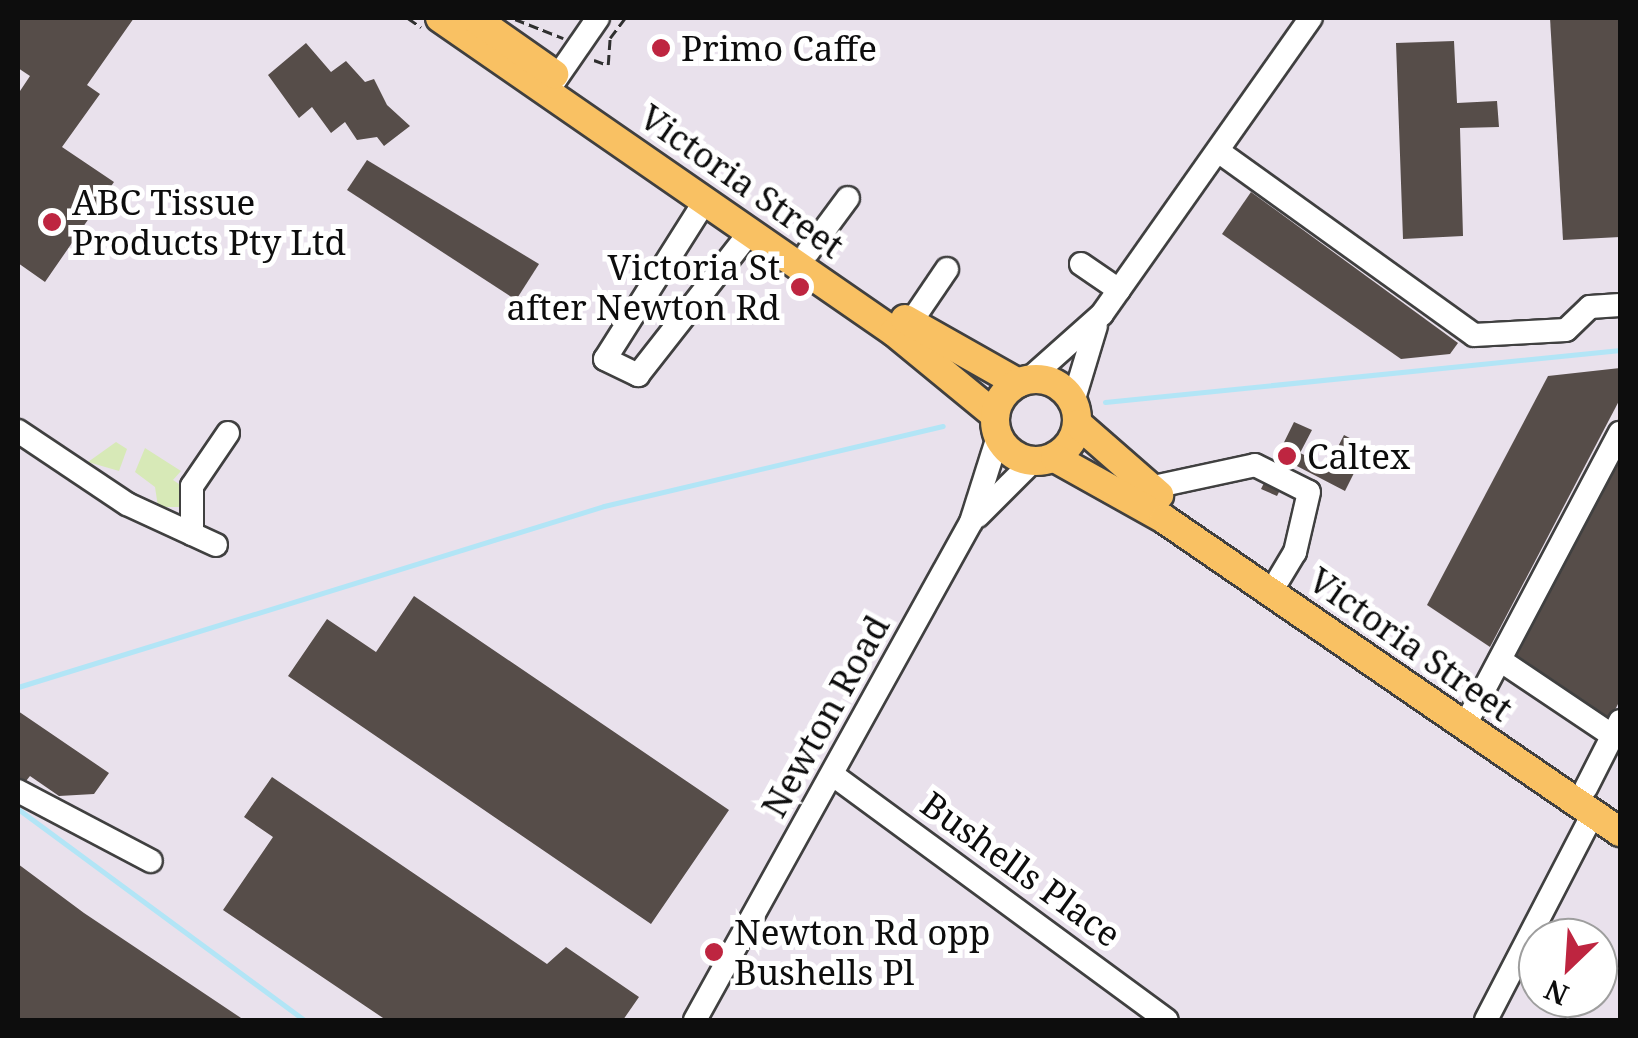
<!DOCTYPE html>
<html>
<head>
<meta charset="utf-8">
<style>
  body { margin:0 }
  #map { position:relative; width:1638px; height:1038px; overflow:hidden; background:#fff9ed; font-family:"Noto Serif",serif }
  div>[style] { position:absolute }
  .industrial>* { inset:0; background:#e9e1ec }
  .green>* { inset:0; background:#d7e9b7 }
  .stream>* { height:5px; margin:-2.5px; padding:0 2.5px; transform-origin:2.5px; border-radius:2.5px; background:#b2e5f6 }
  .building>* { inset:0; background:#564d49 }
  .path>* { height:2.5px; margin-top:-1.25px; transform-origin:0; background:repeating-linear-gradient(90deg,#2f2f2f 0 10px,transparent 0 15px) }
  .roads { filter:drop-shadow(2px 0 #404040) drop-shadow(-2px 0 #404040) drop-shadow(0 2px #404040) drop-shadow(0 -2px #404040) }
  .minor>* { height:22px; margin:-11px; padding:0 11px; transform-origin:11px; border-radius:11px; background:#fff }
  .major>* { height:28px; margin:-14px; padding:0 14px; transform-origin:14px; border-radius:14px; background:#f9c163 }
  .major>.ring { margin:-14px; padding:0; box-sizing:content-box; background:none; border:28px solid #f9c163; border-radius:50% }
  .dots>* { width:28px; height:28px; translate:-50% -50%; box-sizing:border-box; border:5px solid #fff; border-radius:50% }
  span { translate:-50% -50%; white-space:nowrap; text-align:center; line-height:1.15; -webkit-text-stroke:10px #fff; paint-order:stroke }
  .poi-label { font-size:35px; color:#0d0d0d }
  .left { translate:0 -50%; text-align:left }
  .right { translate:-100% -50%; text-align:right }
  .street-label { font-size:35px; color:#0d0d0d }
  .frame { position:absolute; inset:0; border:20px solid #0d0d0d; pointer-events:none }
  .north { position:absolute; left:1518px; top:918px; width:100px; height:100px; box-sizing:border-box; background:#fff; border:2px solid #9e9e9e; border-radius:50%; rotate:205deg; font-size:28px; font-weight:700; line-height:40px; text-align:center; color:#0d0d0d }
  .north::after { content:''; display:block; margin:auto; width:35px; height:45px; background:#be2540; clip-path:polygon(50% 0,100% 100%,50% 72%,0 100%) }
</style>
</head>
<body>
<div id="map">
  <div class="industrial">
    <i style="clip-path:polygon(evenodd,18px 18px,1620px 18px,1620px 1020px,18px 1020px,18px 18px,1538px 938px,1598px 938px,1598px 998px,1538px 998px,1538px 938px)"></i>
  </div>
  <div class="green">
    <i style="clip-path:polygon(116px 442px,127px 449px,119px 471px,88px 462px)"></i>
    <i style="clip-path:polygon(145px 448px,181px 471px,173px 480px,185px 488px,182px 507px,158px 507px,155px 487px,135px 472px)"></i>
  </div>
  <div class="stream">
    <i style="left:1105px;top:402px;width:518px;rotate:-5.77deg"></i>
    <i style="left:18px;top:687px;width:613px;rotate:-17.16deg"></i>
    <i style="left:604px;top:506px;width:348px;rotate:-13.3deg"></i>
    <i style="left:18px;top:809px;width:355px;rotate:36.4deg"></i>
  </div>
  <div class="building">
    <i style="clip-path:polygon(18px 18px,134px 18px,87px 85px,100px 94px,62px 147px,114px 182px,45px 282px,18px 263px,18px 94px,30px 76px,18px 68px)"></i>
    <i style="clip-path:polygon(1550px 18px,1620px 18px,1620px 237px,1563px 240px)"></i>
    <i style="clip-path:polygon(1454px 41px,1457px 103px,1497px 101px,1499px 127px,1460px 128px,1463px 236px,1403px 239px,1396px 43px)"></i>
    <i style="clip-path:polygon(306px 43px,331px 72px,346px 61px,365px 82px,374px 79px,387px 105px,410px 126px,384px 146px,377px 137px,357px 140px,345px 122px,331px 133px,312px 107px,299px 118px,268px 75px)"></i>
    <i style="clip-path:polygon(367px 160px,539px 264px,516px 300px,347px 190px)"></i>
    <i style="clip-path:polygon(1251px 192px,1458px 343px,1450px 354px,1401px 359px,1222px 234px)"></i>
    <i style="clip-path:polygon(1620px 368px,1620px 399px,1490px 647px,1427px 605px,1548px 376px)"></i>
    <i style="clip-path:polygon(1294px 422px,1312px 430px,1300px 453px,1328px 466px,1344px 435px,1367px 447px,1345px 491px,1293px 464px,1277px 496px,1261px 489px)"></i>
    <i style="clip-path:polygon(1620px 455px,1620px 700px,1608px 724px,1512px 658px)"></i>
    <i style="clip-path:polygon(414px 596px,729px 810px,651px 924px,288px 676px,327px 619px,376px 652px)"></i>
    <i style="clip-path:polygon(18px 711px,109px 773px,94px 794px,59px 796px,30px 776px,22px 786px,18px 783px)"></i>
    <i style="clip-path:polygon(272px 777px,547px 964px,566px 947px,639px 997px,623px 1020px,386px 1020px,223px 910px,273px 837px,244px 817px)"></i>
    <i style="clip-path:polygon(18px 864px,84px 913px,244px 1020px,18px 1020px)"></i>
  </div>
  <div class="path">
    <i style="left:408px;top:18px;width:16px;rotate:35deg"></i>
    <i style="left:515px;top:19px;width:52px;rotate:21.6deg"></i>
    <i style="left:594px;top:60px;width:15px;rotate:20deg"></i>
    <i style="left:608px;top:65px;width:27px;rotate:-86deg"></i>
    <i style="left:610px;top:38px;width:25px;rotate:-53deg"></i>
  </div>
  <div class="roads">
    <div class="minor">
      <i style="left:549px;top:89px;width:86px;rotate:-55.4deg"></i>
      <i style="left:1218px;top:151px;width:315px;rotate:35.7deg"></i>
      <i style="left:1474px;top:335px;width:92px;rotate:-3.1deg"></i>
      <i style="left:1566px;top:330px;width:33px;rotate:-44deg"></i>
      <i style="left:1590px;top:307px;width:30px;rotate:-4deg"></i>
      <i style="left:705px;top:201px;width:187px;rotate:122.3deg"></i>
      <i style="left:605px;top:359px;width:37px;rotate:26deg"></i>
      <i style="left:638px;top:375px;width:182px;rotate:-51.9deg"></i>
      <i style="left:808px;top:252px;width:67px;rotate:-53.5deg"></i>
      <i style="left:1081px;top:264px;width:46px;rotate:34.4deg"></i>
      <i style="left:911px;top:322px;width:64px;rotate:-55.8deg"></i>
      <i style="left:1028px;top:380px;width:99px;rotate:-41.7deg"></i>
      <i style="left:1102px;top:314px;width:362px;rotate:-54.8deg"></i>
      <i style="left:1073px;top:402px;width:79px;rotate:-73.2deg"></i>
      <i style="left:18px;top:431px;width:131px;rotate:33.8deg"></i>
      <i style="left:127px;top:504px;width:98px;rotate:24.7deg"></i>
      <i style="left:1149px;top:488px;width:108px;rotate:-12.2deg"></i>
      <i style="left:1255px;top:465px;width:60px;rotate:26.6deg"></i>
      <i style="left:1309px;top:492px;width:62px;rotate:103.1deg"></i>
      <i style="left:1295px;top:552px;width:31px;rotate:121deg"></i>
      <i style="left:978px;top:516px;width:76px;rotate:-45deg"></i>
      <i style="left:192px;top:534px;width:48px;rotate:-90deg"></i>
      <i style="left:192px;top:486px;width:64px;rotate:-55.8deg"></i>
      <i style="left:1500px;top:660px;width:136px;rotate:33.9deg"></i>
      <i style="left:1472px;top:712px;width:316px;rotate:-62.1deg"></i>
      <i style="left:833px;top:775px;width:414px;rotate:36.3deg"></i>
      <i style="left:1586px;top:788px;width:75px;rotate:-63.1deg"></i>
      <i style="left:18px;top:791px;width:150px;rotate:27.8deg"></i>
      <i style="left:695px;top:1020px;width:569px;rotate:-61deg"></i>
      <i style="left:971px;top:522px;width:89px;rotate:-72.4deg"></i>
      <i style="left:1486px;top:1020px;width:232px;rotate:-62.6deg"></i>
    </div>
    <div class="major">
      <i style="left:440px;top:18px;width:552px;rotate:34.67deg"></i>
      <i style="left:894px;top:332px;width:131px;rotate:39.4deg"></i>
      <i style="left:474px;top:18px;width:98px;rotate:35deg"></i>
      <i style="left:905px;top:319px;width:130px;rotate:29.5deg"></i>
      <i class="ring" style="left:995px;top:379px;width:54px;height:54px"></i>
      <i style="left:1078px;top:424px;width:108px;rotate:41.2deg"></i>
      <i style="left:1055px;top:458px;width:125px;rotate:29.2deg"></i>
      <i style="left:1164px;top:519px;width:553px;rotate:34.47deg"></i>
    </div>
  </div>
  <div class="dots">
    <i style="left:661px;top:48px;background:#be2540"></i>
    <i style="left:52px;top:222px;background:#be2540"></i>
    <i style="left:800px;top:287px;background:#be2540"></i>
    <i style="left:1287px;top:456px;background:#be2540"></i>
    <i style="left:714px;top:952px;background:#be2540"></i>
  </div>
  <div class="poi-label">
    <span class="left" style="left:681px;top:48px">Primo Caffe</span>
    <span class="left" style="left:72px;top:222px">ABC Tissue<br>Products Pty Ltd</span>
    <span class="right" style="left:780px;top:287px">Victoria St<br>after Newton Rd</span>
    <span class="left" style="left:1307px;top:456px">Caltex</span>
    <span class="left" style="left:734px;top:952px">Newton Rd opp<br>Bushells Pl</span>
  </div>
  <div class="street-label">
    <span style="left:742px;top:181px;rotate:35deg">Victoria Street</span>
    <span style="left:1411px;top:644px;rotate:35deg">Victoria Street</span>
    <span style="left:825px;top:716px;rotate:-61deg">Newton Road</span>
    <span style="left:1021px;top:869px;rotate:36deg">Bushells Place</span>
  </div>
  <div class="frame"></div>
  <div class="north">N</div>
</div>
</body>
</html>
